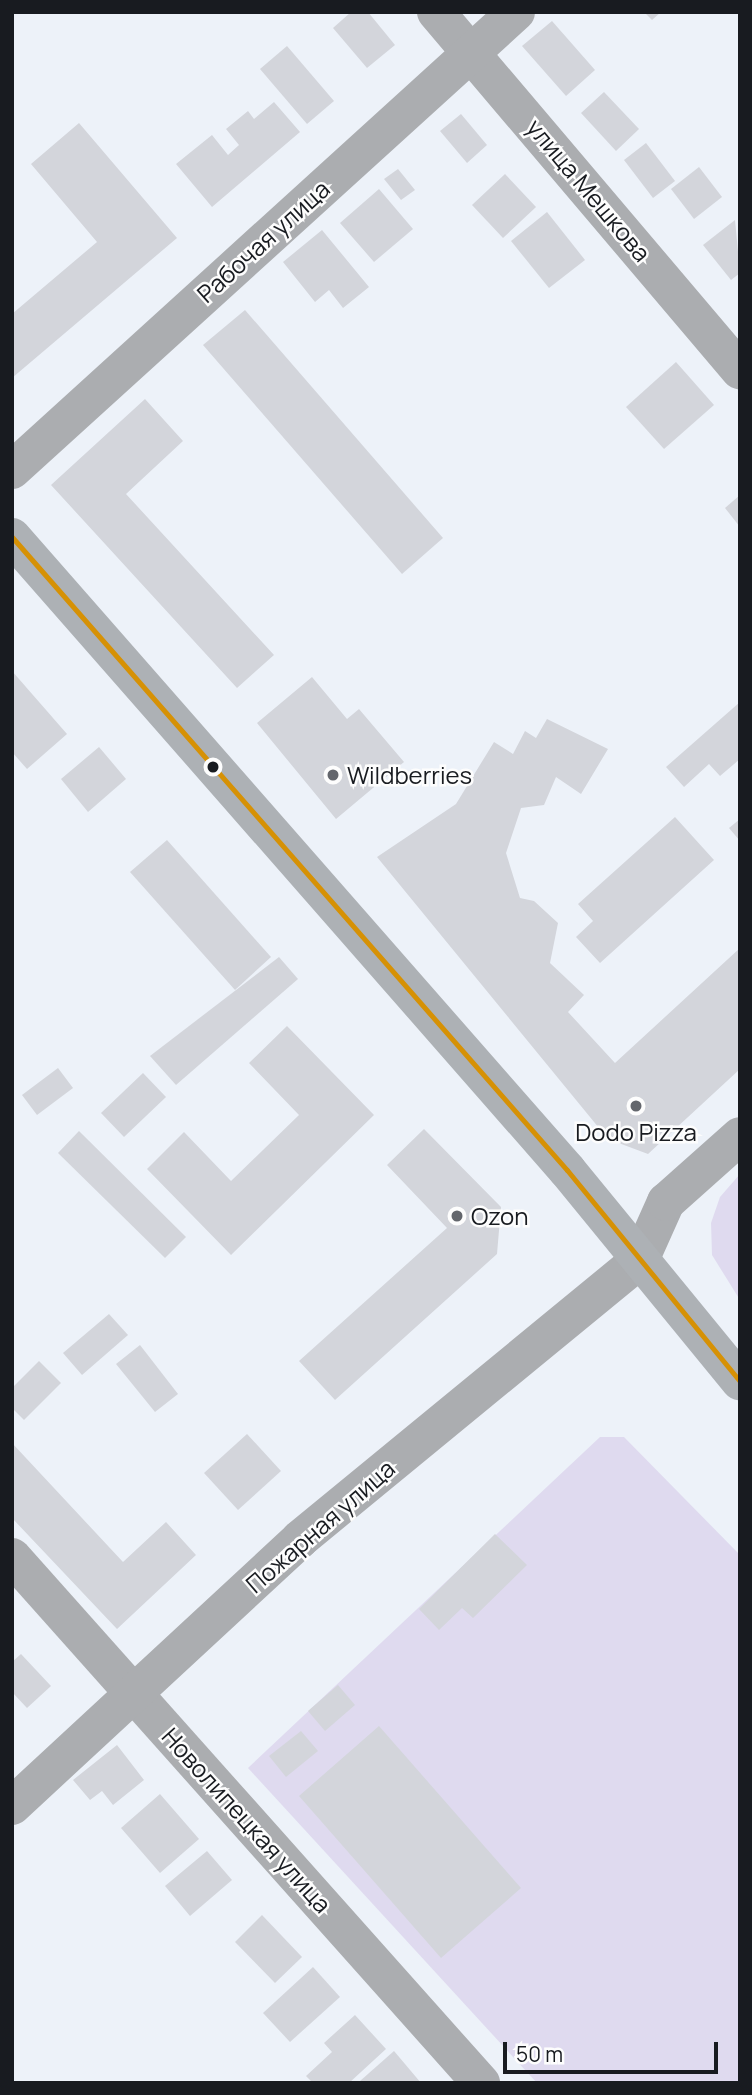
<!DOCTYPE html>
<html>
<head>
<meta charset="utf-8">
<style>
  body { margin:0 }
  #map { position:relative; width:752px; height:2095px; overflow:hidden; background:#edf2f9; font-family:Manrope,sans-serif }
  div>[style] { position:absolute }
  .green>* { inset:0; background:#dfdaef }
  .building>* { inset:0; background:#d3d5db }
  .minor>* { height:38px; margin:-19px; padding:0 19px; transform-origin:19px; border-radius:19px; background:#abadb0 }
  .major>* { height:38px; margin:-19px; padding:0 19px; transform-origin:19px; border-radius:19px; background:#adb1b5 }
  .bus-1>* { height:5px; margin:-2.5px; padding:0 2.5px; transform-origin:2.5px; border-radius:2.5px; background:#d69105 }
  .dots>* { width:19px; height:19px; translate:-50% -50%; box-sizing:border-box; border:4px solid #fdfdfd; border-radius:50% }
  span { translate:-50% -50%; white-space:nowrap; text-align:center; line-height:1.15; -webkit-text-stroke:5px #fdfdfd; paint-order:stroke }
  .street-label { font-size:24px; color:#181b20 }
  .poi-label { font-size:24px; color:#181b20 }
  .left { translate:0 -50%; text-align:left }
  .frame { position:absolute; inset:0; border:14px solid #181b20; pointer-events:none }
  .scale { position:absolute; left:503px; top:2042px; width:215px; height:32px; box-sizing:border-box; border:4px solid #181b20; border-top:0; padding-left:9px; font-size:21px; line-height:24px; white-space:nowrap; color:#181b20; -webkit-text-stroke:5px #fdfdfd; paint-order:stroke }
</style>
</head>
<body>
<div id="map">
  <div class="green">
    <i style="clip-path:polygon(740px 1174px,740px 1300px,712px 1255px,711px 1223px,720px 1197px)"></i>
    <i style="clip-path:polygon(600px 1437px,624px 1437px,740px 1555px,740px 2083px,537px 2083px,248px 1768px)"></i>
  </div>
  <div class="building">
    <i style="clip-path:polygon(351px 12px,368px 12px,395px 45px,367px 68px,333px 28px)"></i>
    <i style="clip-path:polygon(644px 12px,661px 12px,652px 20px)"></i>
    <i style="clip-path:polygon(552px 21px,595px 70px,566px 96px,522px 46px)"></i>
    <i style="clip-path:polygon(287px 46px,334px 101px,307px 124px,260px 69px)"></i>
    <i style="clip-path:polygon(604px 92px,639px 129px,616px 151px,581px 113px)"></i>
    <i style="clip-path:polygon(274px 102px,300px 132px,212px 207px,176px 164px,212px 135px,228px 155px,239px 145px,226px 129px,248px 111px,254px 119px)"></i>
    <i style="clip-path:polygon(461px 114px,487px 145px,467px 163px,440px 131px)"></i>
    <i style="clip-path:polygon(79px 123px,177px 238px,12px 378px,12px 314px,97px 242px,31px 164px)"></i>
    <i style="clip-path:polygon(646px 143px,675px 181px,653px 198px,624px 160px)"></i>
    <i style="clip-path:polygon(699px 167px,722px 197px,694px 219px,671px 189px)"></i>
    <i style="clip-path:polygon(398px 169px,415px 190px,401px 200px,384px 179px)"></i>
    <i style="clip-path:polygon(505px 174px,536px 207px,503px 238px,472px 205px)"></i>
    <i style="clip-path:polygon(379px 189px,413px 229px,374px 262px,340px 223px)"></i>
    <i style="clip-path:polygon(547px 212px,585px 260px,549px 288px,511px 241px)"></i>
    <i style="clip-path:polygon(735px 220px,740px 273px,731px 280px,703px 245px)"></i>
    <i style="clip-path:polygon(322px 230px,369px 287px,343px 308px,329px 290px,315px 302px,283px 262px)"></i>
    <i style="clip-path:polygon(245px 310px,443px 538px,402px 574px,203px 345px)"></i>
    <i style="clip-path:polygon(676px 362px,714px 405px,664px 449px,626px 407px)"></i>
    <i style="clip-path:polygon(145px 399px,183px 441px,126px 494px,274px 655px,237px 688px,51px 485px)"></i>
    <i style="clip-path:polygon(740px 495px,740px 527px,725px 508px)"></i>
    <i style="clip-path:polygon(12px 671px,67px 734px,27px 769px,12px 752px)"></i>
    <i style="clip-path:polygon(312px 677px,347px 719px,359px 709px,404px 762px,336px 819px,257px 723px)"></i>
    <i style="clip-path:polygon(740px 702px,740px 759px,720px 776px,709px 764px,684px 787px,666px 767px)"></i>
    <i style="clip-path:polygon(547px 719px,608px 749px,581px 794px,556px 777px,544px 805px,521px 808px,506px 853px,520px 898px,534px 901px,558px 923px,550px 963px,584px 995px,568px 1012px,615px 1063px,740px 948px,740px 1069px,648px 1154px,608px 1139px,377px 857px,456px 804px,494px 742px,513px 754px,525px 731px,536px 738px)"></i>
    <i style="clip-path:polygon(99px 747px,126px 779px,88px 812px,61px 779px)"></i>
    <i style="clip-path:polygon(675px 817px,714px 860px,600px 963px,576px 937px,593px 921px,578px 904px)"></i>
    <i style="clip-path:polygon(740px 819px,740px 841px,729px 828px)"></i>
    <i style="clip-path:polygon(167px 840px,271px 957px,235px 990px,130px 872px)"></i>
    <i style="clip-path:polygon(279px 957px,298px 979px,176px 1085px,150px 1056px)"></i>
    <i style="clip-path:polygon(287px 1026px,374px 1115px,231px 1255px,147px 1169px,184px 1132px,231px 1181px,299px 1115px,249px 1063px)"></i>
    <i style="clip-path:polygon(58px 1068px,73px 1088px,37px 1115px,22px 1095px)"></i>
    <i style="clip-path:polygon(143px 1073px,166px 1097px,124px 1137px,101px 1113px)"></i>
    <i style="clip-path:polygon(424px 1129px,501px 1207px,497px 1254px,335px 1400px,299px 1361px,447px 1228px,387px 1165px)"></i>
    <i style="clip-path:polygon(79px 1131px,186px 1237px,165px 1258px,58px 1153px)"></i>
    <i style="clip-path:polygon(109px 1314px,128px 1335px,82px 1375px,63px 1353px)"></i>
    <i style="clip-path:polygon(140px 1345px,178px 1394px,155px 1412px,116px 1364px)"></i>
    <i style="clip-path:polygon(39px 1361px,61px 1383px,24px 1420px,12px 1408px,12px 1388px)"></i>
    <i style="clip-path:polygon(247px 1434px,281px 1471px,238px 1510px,204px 1473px)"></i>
    <i style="clip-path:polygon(12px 1443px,123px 1562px,166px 1522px,196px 1555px,117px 1629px,12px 1518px)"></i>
    <i style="clip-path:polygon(495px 1534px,527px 1565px,473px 1618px,462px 1608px,439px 1630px,419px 1609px)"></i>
    <i style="clip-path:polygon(21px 1654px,51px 1686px,27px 1708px,12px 1692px,12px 1662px)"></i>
    <i style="clip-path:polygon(338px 1685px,355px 1705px,325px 1731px,308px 1711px)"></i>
    <i style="clip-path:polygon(379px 1726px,521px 1888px,441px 1958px,299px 1796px)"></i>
    <i style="clip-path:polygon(301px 1731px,318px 1751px,286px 1777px,269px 1756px)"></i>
    <i style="clip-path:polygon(117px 1745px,144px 1780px,113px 1805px,102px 1791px,90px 1800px,73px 1780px)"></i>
    <i style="clip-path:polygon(160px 1794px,199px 1839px,160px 1873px,121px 1828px)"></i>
    <i style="clip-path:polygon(207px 1851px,232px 1880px,190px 1916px,165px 1886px)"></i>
    <i style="clip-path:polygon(262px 1915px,302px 1957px,275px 1983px,235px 1942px)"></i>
    <i style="clip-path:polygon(313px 1967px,340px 1997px,290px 2042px,263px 2013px)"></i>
    <i style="clip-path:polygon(355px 2015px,386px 2049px,349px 2083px,313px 2083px,306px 2076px,332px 2052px,324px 2043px)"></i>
    <i style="clip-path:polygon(394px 2051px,421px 2083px,362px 2083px,360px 2081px)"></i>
  </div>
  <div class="minor">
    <i style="left:436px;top:12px;width:470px;rotate:49.7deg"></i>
    <i style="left:12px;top:470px;width:681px;rotate:-42.26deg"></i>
    <i style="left:12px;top:1557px;width:705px;rotate:48.28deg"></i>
    <i style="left:12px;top:1806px;width:393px;rotate:-42.8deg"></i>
    <i style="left:300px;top:1539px;width:440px;rotate:-39.4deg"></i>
    <i style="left:640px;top:1260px;width:64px;rotate:-65.9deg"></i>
    <i style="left:666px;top:1202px;width:99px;rotate:-41.7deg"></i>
  </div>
  <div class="major">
    <i style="left:12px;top:537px;width:842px;rotate:48.76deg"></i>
    <i style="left:567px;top:1170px;width:273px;rotate:50.7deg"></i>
  </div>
  <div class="bus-1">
    <i style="left:12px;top:537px;width:842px;rotate:48.76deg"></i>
    <i style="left:567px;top:1170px;width:273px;rotate:50.7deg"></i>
  </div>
  <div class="dots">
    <i style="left:213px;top:767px;background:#181b20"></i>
    <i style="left:333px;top:775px;background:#63666c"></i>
    <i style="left:636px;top:1106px;background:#63666c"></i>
    <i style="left:457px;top:1216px;background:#63666c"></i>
  </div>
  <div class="street-label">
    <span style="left:589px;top:190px;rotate:50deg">улица Мешкова</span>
    <span style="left:263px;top:241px;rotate:-42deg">Рабочая улица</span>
    <span style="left:320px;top:1526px;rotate:-41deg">Пожарная улица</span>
    <span style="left:247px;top:1820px;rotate:48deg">Новолипецкая улица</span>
  </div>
  <div class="poi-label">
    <span class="left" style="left:347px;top:775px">Wildberries</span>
    <span style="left:636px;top:1132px">Dodo Pizza</span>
    <span class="left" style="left:471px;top:1216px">Ozon</span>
  </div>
  <div class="frame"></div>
  <div class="scale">50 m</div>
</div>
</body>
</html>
